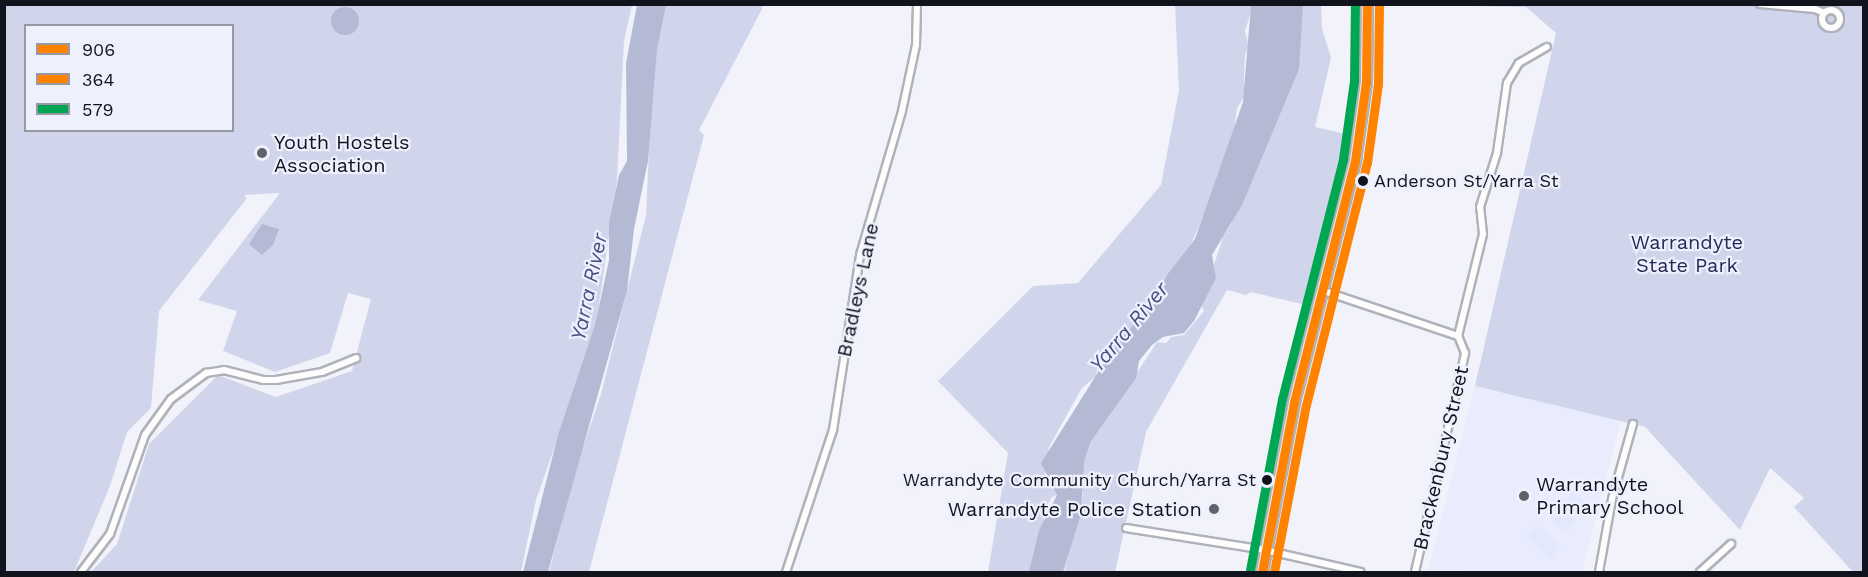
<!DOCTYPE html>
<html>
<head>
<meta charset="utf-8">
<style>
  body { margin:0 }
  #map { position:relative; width:1868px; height:577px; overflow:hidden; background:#f2f3fa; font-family:"Work Sans",sans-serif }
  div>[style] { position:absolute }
  .built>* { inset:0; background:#e9ecfc }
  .green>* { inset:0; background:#e4e8fc }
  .forest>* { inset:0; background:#d0d5ec }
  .water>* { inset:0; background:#b4bad4 }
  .round { border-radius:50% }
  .roads { filter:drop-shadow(2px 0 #b0b2ba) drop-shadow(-2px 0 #b0b2ba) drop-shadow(0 2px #b0b2ba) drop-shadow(0 -2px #b0b2ba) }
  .street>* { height:6px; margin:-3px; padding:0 3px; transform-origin:3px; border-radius:3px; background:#fdfdfe }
  .street>.ring { margin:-3px; padding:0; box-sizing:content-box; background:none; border:6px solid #fdfdfe; border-radius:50% }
  .primary>* { height:10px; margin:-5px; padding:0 5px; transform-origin:5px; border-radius:5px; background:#ebecf6 }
  .bus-1>* { height:9px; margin:-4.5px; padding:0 4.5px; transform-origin:4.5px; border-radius:4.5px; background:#ff8200 }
  .bus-2>* { height:9px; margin:-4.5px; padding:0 4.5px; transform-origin:4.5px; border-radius:4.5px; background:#ff8200 }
  .bus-3>* { height:9px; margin:-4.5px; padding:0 4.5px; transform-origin:4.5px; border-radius:4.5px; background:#00a651 }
  .dots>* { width:16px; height:16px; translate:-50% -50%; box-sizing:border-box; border:3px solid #eef0fd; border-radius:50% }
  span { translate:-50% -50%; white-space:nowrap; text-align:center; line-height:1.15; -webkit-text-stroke:4.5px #eef0fd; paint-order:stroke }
  .bus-label { font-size:18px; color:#11131d }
  .left { translate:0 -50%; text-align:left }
  .right { translate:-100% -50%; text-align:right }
  .poi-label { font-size:20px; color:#11131d }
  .park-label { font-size:20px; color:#252a57 }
  .street-label { font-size:20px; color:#11131d }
  .water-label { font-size:21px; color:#485082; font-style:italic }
  .frame { position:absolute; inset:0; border:6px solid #11131d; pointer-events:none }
  .legend { position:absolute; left:24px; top:24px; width:210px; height:108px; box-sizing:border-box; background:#eef0fd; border:2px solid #9698a3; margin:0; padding:8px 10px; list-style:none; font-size:18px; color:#11131d }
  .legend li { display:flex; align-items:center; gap:12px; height:30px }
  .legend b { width:30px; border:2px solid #9698a3 }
</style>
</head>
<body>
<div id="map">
  <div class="built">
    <i style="clip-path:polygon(1475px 386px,1621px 421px,1582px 572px,1428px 570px)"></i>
  </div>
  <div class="green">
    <i style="clip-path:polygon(1572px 492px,1587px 503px,1567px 532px,1552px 522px)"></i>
    <i style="clip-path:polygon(1537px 525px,1561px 547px,1550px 559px,1526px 537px)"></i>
  </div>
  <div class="forest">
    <i style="clip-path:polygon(665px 4px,762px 5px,762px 9px,699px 130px,704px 135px,589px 572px,549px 572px,578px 462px,601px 394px,646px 215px,653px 63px)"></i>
    <i style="clip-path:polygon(evenodd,4px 5px,632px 5px,624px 41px,617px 180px,595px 332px,536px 500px,521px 572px,91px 572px,117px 544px,149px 444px,218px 375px,276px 397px,352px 371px,371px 299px,348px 293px,330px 353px,275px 372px,223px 351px,237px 311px,198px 300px,280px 193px,244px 195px,247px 198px,159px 311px,151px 408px,127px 432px,110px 486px,74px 572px,5px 572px,4px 5px,26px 26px,232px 26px,232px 130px,26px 130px,26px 26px)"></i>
    <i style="clip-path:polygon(1175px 5px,1253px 5px,1245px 31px,1249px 46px,1245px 55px,1244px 84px,1249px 89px,1237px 108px,1233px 137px,1221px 175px,1187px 254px,1152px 309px,1099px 362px,1096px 376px,1082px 388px,1049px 447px,1045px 475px,1058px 494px,1051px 498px,1043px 516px,1046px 531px,1034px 572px,988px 572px,1008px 453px,938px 381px,1033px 286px,1078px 283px,1161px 185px,1179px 90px)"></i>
    <i style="clip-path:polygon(1296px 5px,1321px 5px,1322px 28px,1331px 58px,1315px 127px,1346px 134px,1306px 305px,1251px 292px,1246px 295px,1227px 290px,1146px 432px,1115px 572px,1064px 572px,1083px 495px,1080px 476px,1081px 461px,1090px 445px,1087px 430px,1119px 400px,1157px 342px,1166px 343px,1171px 337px,1184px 335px,1204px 311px,1201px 305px,1223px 237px,1231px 225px)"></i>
    <i style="clip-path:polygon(1421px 5px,1863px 5px,1863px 572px,1853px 572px,1794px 507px,1804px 498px,1770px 468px,1740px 530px,1645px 427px,1475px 386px,1556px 33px,1526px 7px)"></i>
  </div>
  <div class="water">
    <i style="clip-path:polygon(637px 5px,666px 5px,657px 49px,648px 161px,634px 229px,627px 291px,548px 572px,523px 572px,558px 435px,595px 325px,609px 260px,609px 223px,619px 175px,627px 161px,626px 63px)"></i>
    <i style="clip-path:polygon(1251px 5px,1303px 5px,1299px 69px,1242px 205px,1212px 255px,1216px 278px,1194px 321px,1184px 333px,1163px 337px,1152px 345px,1139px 361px,1136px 378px,1091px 441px,1084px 461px,1081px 514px,1063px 572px,1029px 572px,1039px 530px,1057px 495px,1041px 463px,1112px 350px,1155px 300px,1167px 275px,1195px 239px,1243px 102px)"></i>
    <i class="round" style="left:331px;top:7px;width:28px;height:28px"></i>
    <i style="clip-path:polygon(262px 224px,279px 229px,273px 245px,262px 255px,249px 244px)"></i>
  </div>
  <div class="roads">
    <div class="street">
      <i style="left:1760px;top:4px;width:55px;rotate:5.2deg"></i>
      <i style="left:1815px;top:9px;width:10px;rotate:24deg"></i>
      <i class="ring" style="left:1822px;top:10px;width:12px;height:12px"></i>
      <i style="left:1321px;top:290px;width:145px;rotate:18.6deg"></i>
      <i style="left:1126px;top:528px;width:141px;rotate:9deg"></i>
      <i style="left:1265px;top:550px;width:98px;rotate:12.9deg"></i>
      <i style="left:81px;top:572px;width:48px;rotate:-52.7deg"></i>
      <i style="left:110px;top:534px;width:105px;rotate:-70.5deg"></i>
      <i style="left:145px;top:435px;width:44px;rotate:-54.2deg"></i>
      <i style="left:171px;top:399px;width:44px;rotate:-36.6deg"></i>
      <i style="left:206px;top:373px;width:18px;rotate:-9deg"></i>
      <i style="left:224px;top:370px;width:40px;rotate:14.4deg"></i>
      <i style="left:263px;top:380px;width:13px"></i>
      <i style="left:276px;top:380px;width:47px;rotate:-9.9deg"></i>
      <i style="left:322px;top:372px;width:37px;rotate:-22deg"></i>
      <i style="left:786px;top:572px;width:150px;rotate:-71.7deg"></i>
      <i style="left:833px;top:430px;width:177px;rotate:-81.2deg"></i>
      <i style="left:860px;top:255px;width:150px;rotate:-73.7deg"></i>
      <i style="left:902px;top:111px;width:67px;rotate:-78deg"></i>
      <i style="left:916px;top:45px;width:41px;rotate:-88.6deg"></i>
      <i style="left:1415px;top:572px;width:225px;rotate:-77.1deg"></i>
      <i style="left:1465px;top:353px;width:18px;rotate:-112deg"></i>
      <i style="left:1458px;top:336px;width:105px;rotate:-76.2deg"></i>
      <i style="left:1483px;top:234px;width:27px;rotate:-96deg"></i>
      <i style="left:1480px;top:207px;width:57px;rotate:-72.5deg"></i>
      <i style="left:1497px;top:153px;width:71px;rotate:-81.9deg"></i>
      <i style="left:1507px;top:83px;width:23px;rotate:-59deg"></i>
      <i style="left:1519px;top:63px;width:32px;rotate:-30deg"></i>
      <i style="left:1599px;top:572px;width:74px;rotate:-79.9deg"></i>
      <i style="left:1612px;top:499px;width:78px;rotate:-74.4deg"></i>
      <i style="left:1700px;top:572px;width:42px;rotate:-42.1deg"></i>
    </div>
    <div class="primary">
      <i style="left:1262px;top:572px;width:173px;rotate:-79.3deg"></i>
      <i style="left:1294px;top:402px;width:249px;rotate:-75.8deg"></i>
      <i style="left:1355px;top:161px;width:80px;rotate:-82.1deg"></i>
      <i style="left:1366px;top:82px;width:78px;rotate:-89.3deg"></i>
    </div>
  </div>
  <div class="bus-1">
    <i style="left:1262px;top:572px;width:173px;rotate:-79.3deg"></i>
    <i style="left:1294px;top:402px;width:249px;rotate:-75.8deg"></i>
    <i style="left:1355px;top:161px;width:80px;rotate:-82.1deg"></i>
    <i style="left:1366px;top:82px;width:78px;rotate:-89.3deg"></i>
  </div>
  <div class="bus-2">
    <i style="left:1274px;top:572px;width:170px;rotate:-79.2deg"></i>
    <i style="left:1306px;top:405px;width:250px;rotate:-75.9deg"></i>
    <i style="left:1367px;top:163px;width:80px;rotate:-82.1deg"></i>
    <i style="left:1378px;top:84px;width:80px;rotate:-89.3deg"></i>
  </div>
  <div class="bus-3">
    <i style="left:1250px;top:570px;width:174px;rotate:-79.4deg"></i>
    <i style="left:1282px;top:399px;width:248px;rotate:-75.7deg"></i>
    <i style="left:1343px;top:159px;width:79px;rotate:-82deg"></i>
    <i style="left:1354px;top:81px;width:77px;rotate:-89.3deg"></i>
  </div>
  <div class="dots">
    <i style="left:262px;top:153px;background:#60616a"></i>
    <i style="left:1363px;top:181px;background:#11131d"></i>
    <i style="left:1267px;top:480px;background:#11131d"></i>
    <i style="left:1524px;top:496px;background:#60616a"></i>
    <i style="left:1214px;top:509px;background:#60616a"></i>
  </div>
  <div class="bus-label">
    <span class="left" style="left:1374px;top:181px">Anderson St/Yarra St</span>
    <span class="right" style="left:1256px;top:480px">Warrandyte Community Church/Yarra St</span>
  </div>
  <div class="poi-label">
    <span class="left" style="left:274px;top:154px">Youth Hostels<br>Association</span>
    <span class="left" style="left:1536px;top:496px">Warrandyte<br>Primary School</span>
    <span class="right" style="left:1202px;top:509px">Warrandyte Police Station</span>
  </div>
  <div class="park-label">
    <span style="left:1687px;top:254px">Warrandyte<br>State Park</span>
  </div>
  <div class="street-label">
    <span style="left:858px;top:290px;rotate:-78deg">Bradleys Lane</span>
    <span style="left:1441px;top:458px;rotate:-77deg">Brackenbury Street</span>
  </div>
  <div class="water-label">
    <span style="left:589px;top:287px;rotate:-78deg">Yarra River</span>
    <span style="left:1129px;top:327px;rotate:-50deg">Yarra River</span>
  </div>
  <div class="frame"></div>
  <ul class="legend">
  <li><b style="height:8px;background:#ff8200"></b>906</li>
  <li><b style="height:8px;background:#ff8200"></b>364</li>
  <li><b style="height:8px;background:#00a651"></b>579</li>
  </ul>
</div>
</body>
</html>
